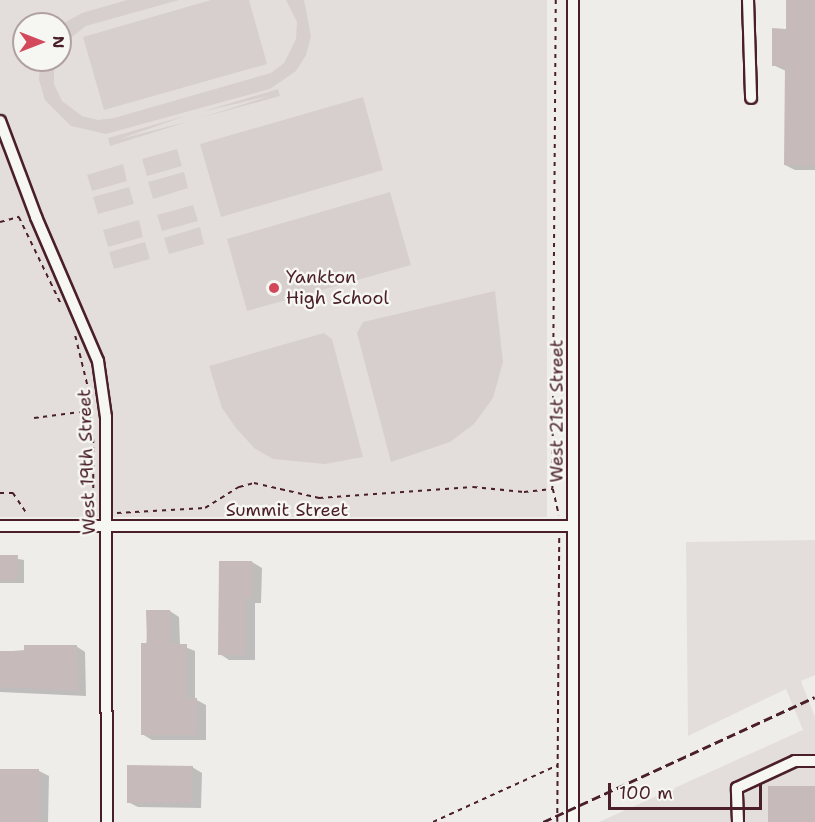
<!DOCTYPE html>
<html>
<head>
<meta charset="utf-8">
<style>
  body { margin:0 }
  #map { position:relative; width:815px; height:822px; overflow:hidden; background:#efedea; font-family:"Shantell Sans",sans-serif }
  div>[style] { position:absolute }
  .built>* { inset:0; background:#e3dedc }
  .green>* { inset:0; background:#d7cfce }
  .shadow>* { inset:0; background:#0003 }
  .building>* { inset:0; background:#c6babb }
  .path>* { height:1.5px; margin-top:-0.75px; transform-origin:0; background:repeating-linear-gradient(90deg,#4a1f2b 0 4.5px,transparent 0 9px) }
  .roads { filter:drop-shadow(2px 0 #4a1f2b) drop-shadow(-2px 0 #4a1f2b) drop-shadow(0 2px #4a1f2b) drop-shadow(0 -2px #4a1f2b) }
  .minor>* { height:10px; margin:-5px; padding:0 5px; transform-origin:5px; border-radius:5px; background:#f6f6f2 }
  .rail>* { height:3px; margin-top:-1.5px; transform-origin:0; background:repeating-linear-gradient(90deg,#4a1f2b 0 9px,transparent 0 13.5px) }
  .dots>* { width:16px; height:16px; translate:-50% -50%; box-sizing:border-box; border:3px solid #f6f6f2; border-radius:50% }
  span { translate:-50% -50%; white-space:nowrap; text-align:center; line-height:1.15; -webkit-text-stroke:5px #f6f6f2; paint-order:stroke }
  .poi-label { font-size:18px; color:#4a1f2b }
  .left { translate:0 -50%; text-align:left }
  .street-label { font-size:18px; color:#4a1f2b }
  .north { position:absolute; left:12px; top:12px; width:60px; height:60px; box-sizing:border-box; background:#f6f6f2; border:2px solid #b1a0a2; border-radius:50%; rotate:90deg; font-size:16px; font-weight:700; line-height:24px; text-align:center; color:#4a1f2b }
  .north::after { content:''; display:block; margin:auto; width:21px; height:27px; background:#d1495b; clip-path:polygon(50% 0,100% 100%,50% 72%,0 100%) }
  .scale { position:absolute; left:608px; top:783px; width:154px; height:27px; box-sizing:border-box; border:3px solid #4a1f2b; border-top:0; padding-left:8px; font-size:18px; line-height:21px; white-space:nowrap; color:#4a1f2b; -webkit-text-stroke:4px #f6f6f2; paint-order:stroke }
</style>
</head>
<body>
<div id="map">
  <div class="built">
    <i style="clip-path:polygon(evenodd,0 0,547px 0,547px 517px,0 517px,0 0,24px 24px,60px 24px,60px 60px,24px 60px,24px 24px)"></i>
    <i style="clip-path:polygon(815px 540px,815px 675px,801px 681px,815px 717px,815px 822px,599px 822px,803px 730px,786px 689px,688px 736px,686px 542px)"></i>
  </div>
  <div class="green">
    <i style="clip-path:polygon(127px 0,179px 0,86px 26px,60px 46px,62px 24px,82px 13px)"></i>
    <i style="clip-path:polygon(211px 0,249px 0,267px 64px,104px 110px,83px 37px)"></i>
    <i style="clip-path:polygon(286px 0,304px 0,311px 36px,306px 55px,296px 71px,270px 89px,106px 134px,71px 126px,45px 100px,39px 80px,40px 60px,54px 60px,54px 84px,62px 101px,82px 116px,98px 120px,114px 118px,271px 73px,284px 63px,296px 39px,297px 22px)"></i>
    <i style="clip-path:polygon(278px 89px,280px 96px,200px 118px,269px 96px,201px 112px)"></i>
    <i style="clip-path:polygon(363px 97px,383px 170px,221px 217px,200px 144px)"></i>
    <i style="clip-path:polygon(185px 116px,120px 139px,190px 121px,110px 146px,108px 138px)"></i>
    <i style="clip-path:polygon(177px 149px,182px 166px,147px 176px,142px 159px)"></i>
    <i style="clip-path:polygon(123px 164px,127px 181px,92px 191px,87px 175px)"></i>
    <i style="clip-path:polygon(184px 172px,188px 188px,153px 199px,148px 182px)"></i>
    <i style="clip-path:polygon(129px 187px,134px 204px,98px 214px,93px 197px)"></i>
    <i style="clip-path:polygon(390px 192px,411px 265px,247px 311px,227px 239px)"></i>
    <i style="clip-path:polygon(193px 205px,198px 221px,162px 231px,157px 215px)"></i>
    <i style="clip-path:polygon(139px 220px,143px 237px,108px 247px,103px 230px)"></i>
    <i style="clip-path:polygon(200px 227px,204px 244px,169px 254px,164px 238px)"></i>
    <i style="clip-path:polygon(145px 242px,150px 259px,114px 269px,109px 252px)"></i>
    <i style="clip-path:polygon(495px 291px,503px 362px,493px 398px,474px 424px,450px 442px,391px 462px,357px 333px,363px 322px)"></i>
    <i style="clip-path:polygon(324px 333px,332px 339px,363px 457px,325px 464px,273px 459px,254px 448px,236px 428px,222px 408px,209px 366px)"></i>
  </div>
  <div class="shadow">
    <i style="clip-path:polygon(815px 1px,815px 170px,795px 170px,785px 165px,786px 71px,773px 65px,787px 30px)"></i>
    <i style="clip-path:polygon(0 556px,24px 560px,24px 583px,0 583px)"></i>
    <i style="clip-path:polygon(220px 562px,252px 562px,262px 568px,261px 603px,255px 603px,255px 660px,229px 660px,220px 654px)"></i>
    <i style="clip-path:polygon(170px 611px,179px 617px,180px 645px,195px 651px,195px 699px,206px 705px,206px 740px,152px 740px,142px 734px,148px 612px)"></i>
    <i style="clip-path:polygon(76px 646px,85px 652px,86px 696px,0 692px,0 652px)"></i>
    <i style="clip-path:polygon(192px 767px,202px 773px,201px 808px,138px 807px,128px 802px)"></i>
    <i style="clip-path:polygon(0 771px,39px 771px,49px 776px,48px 822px,0 822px)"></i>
  </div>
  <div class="building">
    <i style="clip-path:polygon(786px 0,815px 0,815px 166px,784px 165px,785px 66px,772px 66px,772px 28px,786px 29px)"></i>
    <i style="clip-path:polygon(0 555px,18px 555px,17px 580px,0 580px)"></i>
    <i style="clip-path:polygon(219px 561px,252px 561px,252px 598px,246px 598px,245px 655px,218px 655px)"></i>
    <i style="clip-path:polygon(146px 610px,170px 610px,171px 644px,187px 644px,186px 698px,197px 698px,197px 735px,141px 735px,141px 643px,147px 643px)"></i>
    <i style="clip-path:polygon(24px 645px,77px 645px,78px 691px,0 687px,0 651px,24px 651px)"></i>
    <i style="clip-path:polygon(127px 765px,193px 766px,192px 803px,127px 803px)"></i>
    <i style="clip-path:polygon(0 769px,39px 769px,39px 822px,0 822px)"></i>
    <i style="clip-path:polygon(768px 786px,815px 786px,815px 822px,768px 822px)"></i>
  </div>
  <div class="path">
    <i style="left:556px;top:0;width:489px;rotate:90.4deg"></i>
    <i style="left:553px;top:489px;width:27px;rotate:77deg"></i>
    <i style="left:0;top:222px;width:20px;rotate:-15deg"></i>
    <i style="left:19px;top:217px;width:97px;rotate:64.2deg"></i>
    <i style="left:34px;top:418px;width:54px;rotate:-7.4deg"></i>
    <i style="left:88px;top:411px;width:18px;rotate:-87deg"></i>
    <i style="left:89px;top:393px;width:59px;rotate:-103.8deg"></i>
    <i style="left:0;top:493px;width:13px"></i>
    <i style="left:13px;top:493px;width:27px;rotate:56deg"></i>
    <i style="left:117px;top:513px;width:88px;rotate:-3.3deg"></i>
    <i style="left:205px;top:508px;width:40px;rotate:-32deg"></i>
    <i style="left:239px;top:487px;width:16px;rotate:-15deg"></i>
    <i style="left:254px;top:483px;width:67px;rotate:13deg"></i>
    <i style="left:319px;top:498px;width:154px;rotate:-4.1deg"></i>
    <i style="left:473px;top:487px;width:51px;rotate:5.6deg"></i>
    <i style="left:524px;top:492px;width:28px;rotate:-6deg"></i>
    <i style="left:86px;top:516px;width:20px;rotate:-70deg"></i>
    <i style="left:93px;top:497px;width:58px;rotate:-90deg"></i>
    <i style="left:93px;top:439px;width:28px;rotate:-100deg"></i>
    <i style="left:433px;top:822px;width:137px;rotate:-24.5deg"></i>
    <i style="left:557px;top:822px;width:284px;rotate:-89.6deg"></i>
  </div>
  <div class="roads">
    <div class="minor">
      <i style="left:573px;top:0;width:822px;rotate:90deg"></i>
      <i style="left:748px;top:0;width:98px;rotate:88.2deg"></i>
      <i style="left:0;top:121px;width:103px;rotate:69.4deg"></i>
      <i style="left:36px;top:217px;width:157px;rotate:66.7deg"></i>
      <i style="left:98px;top:361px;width:57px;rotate:81.9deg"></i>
      <i style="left:106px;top:417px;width:405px;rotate:89.9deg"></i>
      <i style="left:0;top:526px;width:573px"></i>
      <i style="left:738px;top:822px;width:34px;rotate:-92deg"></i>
      <i style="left:737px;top:788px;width:64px;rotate:-25deg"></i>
      <i style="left:795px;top:761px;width:20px"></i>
    </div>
  </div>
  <div class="rail">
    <i style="left:543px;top:822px;width:299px;rotate:-24.7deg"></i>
  </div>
  <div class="dots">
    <i style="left:274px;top:288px;background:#d1495b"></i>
  </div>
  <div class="poi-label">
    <span class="left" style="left:286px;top:288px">Yankton<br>High School</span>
  </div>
  <div class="street-label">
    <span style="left:557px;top:411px;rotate:-90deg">West 21st Street</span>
    <span style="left:87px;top:462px;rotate:-92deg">West 19th Street</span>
    <span style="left:287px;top:510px">Summit Street</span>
  </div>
  <div class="north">N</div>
  <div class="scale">100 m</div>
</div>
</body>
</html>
